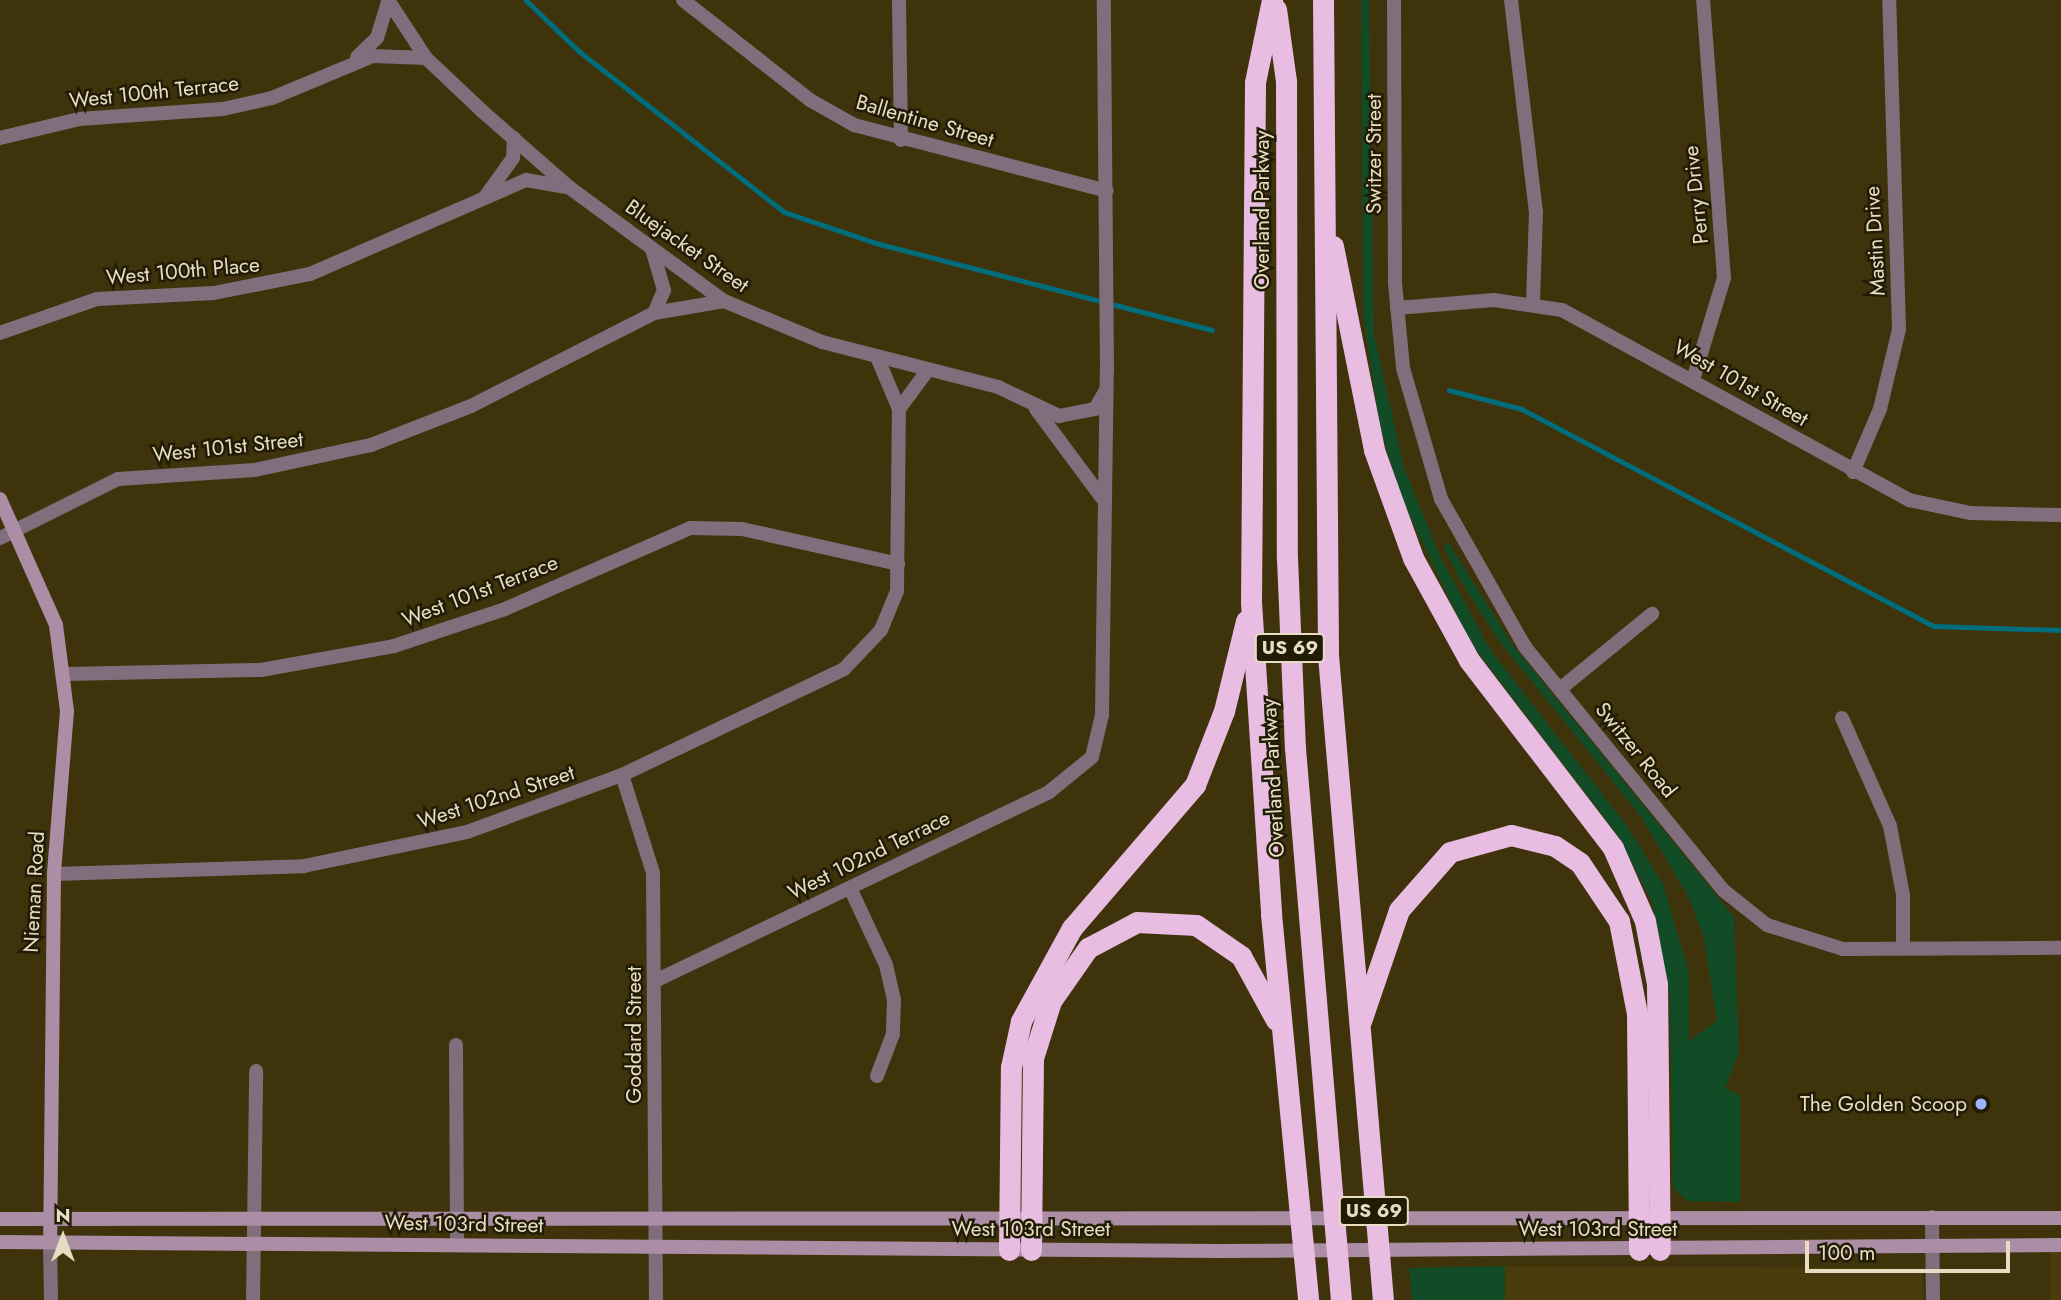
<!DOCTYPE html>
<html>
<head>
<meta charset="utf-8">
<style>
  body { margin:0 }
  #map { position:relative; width:2061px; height:1300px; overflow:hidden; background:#3f330c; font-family:Jost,sans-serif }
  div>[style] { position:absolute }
  .built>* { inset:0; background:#4b3c0d }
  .green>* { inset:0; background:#124c27 }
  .stream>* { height:4.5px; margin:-2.25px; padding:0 2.25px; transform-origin:2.25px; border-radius:2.25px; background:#006d7d }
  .street>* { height:14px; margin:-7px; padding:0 7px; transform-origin:7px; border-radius:7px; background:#806e7d }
  .secondary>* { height:14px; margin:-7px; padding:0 7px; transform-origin:7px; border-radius:7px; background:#ab8da6 }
  .highway>* { height:21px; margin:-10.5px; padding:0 10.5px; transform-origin:10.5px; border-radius:10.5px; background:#e9bce2 }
  .dots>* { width:19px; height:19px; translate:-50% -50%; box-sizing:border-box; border:4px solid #221c07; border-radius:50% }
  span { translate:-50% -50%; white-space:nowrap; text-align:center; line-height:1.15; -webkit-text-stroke:5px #221c07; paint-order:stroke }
  .shield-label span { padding:2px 5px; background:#221c07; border:2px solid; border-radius:5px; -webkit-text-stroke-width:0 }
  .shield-label { font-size:19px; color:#e6ddc3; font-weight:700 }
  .street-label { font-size:21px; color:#e6ddc3 }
  .poi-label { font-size:21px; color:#e6ddc3 }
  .right { translate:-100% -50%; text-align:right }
  .north { position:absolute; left:28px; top:1202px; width:70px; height:70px; -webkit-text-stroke:5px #221c07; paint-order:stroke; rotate:0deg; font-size:19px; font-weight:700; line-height:28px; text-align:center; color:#e6ddc3 }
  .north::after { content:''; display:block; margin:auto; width:24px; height:32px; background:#e6ddc3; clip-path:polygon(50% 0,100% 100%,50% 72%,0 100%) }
  .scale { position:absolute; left:1805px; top:1241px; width:205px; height:32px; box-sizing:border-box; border:4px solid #e6ddc3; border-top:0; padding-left:9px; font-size:21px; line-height:24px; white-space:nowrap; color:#e6ddc3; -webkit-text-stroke:5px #221c07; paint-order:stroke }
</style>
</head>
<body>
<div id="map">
  <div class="built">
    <i style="clip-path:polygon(2050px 1249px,2061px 1249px,2061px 1300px,2050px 1300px)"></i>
    <i style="clip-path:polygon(1505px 1266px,1922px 1268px,1923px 1300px,1505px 1300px)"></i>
  </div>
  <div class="green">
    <i style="clip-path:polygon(1361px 0,1369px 0,1374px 334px,1404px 468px,1440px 556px,1489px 648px,1627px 826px,1663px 884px,1689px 973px,1689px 1041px,1717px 1021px,1704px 938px,1689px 898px,1640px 815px,1499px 641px,1460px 580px,1444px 547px,1448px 542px,1512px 644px,1734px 917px,1739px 1053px,1725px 1088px,1740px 1095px,1740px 1202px,1687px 1201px,1673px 1188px,1670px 998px,1652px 902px,1618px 836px,1470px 642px,1400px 496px,1379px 423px,1363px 313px)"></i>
    <i style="clip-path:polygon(1505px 1266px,1505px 1300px,1412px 1300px,1409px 1268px)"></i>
  </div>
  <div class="stream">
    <i style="left:526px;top:0;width:74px;rotate:43.9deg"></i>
    <i style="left:579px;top:51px;width:261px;rotate:38.1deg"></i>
    <i style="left:784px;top:212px;width:97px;rotate:18.6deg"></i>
    <i style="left:876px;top:243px;width:347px;rotate:14.5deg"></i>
    <i style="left:1449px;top:390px;width:75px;rotate:14.6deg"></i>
    <i style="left:1522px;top:409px;width:466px;rotate:27.8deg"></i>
    <i style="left:1934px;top:626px;width:127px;rotate:1.8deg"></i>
  </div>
  <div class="street">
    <i style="left:388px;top:0;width:69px;rotate:56.8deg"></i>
    <i style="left:426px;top:58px;width:77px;rotate:43.4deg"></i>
    <i style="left:482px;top:111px;width:117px;rotate:41.2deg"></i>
    <i style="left:570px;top:188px;width:191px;rotate:36.3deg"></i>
    <i style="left:724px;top:301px;width:106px;rotate:22.7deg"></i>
    <i style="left:822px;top:342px;width:182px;rotate:14.3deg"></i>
    <i style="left:998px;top:387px;width:68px;rotate:25.4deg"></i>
    <i style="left:1059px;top:416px;width:37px;rotate:-11deg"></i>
    <i style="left:1095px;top:409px;width:22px;rotate:-60deg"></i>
    <i style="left:683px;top:0;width:162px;rotate:38.2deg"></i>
    <i style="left:810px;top:100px;width:51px;rotate:29.6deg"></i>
    <i style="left:854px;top:125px;width:261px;rotate:14.6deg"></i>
    <i style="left:899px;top:0;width:140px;rotate:89.2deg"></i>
    <i style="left:1394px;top:0;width:283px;rotate:89.8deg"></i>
    <i style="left:1395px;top:283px;width:85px;rotate:84.6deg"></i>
    <i style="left:1403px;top:368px;width:136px;rotate:73.8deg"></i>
    <i style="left:1441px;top:499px;width:170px;rotate:60.4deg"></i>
    <i style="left:1525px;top:647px;width:313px;rotate:50.8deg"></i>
    <i style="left:1723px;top:890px;width:56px;rotate:38.5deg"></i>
    <i style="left:1767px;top:925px;width:80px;rotate:17.5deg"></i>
    <i style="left:1843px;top:949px;width:218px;rotate:-0.3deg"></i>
    <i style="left:1511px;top:0;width:213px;rotate:83.3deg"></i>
    <i style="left:1536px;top:212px;width:92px;rotate:91.9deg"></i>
    <i style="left:357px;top:57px;width:28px;rotate:-44deg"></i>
    <i style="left:377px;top:38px;width:39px;rotate:-73deg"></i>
    <i style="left:0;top:138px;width:81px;rotate:-13.5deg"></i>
    <i style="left:79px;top:119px;width:144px;rotate:-4deg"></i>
    <i style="left:223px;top:109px;width:50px;rotate:-12.7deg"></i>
    <i style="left:272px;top:98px;width:109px;rotate:-22.6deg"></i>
    <i style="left:373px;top:56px;width:53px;rotate:2.2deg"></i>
    <i style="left:485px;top:197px;width:48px;rotate:-54.3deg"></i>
    <i style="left:513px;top:158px;width:20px;rotate:-87deg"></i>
    <i style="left:652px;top:249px;width:43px;rotate:73.7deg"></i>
    <i style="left:664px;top:290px;width:25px;rotate:113deg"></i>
    <i style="left:1397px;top:308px;width:97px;rotate:-4.7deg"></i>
    <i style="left:1494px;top:300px;width:69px;rotate:8.4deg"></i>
    <i style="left:1562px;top:310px;width:396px;rotate:28.7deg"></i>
    <i style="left:1909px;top:500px;width:62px;rotate:12deg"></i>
    <i style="left:1970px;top:513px;width:91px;rotate:1.3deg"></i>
    <i style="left:0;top:333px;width:103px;rotate:-19.3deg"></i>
    <i style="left:97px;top:299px;width:117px;rotate:-2.9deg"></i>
    <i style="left:214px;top:293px;width:98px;rotate:-11.2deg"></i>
    <i style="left:310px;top:274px;width:236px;rotate:-23.5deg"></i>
    <i style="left:526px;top:180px;width:41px;rotate:9.9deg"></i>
    <i style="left:1693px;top:380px;width:107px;rotate:-73.1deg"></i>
    <i style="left:1724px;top:278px;width:279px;rotate:-94.3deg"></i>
    <i style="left:899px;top:409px;width:49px;rotate:-53.4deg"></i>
    <i style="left:1036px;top:409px;width:111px;rotate:53.4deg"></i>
    <i style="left:1853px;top:472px;width:69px;rotate:-66.8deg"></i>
    <i style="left:1880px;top:409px;width:82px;rotate:-76.6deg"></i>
    <i style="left:1899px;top:329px;width:329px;rotate:-91.7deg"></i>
    <i style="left:0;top:538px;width:132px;rotate:-26.6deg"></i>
    <i style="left:118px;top:479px;width:137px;rotate:-3.8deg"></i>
    <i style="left:255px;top:470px;width:119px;rotate:-12.2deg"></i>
    <i style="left:371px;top:445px;width:107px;rotate:-21.3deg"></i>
    <i style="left:471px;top:406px;width:205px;rotate:-26.9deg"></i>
    <i style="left:654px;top:313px;width:71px;rotate:-9.7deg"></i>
    <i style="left:64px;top:674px;width:197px;rotate:-1.2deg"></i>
    <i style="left:261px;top:670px;width:135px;rotate:-10.2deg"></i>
    <i style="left:394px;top:646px;width:117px;rotate:-18.4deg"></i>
    <i style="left:505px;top:609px;width:202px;rotate:-23.6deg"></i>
    <i style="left:690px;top:528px;width:52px;rotate:1.1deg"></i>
    <i style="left:742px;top:529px;width:160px;rotate:12.6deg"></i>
    <i style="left:1560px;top:689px;width:119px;rotate:-39.2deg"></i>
    <i style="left:1842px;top:718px;width:118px;rotate:66deg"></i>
    <i style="left:1890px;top:826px;width:70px;rotate:79.3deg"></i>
    <i style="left:1903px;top:895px;width:53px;rotate:90deg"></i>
    <i style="left:622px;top:775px;width:103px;rotate:72.4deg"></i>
    <i style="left:653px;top:873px;width:427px;rotate:89.6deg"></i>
    <i style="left:54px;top:874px;width:250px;rotate:-1.8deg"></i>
    <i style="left:304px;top:866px;width:167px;rotate:-11.8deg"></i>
    <i style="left:467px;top:832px;width:165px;rotate:-20.2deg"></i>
    <i style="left:622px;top:775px;width:246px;rotate:-25.5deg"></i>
    <i style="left:844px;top:669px;width:54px;rotate:-46.5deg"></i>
    <i style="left:881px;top:630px;width:42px;rotate:-67.7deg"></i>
    <i style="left:897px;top:591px;width:182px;rotate:-89.4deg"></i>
    <i style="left:899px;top:409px;width:56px;rotate:-112.9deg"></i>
    <i style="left:850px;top:888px;width:85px;rotate:64.9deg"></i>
    <i style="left:886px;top:965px;width:36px;rotate:77deg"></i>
    <i style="left:894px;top:1000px;width:34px;rotate:92deg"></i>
    <i style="left:893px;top:1034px;width:45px;rotate:110.9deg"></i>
    <i style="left:655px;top:981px;width:437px;rotate:-25.6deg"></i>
    <i style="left:1049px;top:792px;width:55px;rotate:-39.1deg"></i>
    <i style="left:1092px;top:757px;width:43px;rotate:-76.6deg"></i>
    <i style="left:1102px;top:715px;width:345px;rotate:-89.2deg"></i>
    <i style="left:1107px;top:370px;width:370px;rotate:-90.5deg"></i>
    <i style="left:456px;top:1045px;width:199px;rotate:89.7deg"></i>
    <i style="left:1932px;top:1217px;width:83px;rotate:89.3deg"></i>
    <i style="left:50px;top:1242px;width:58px;rotate:89deg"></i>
    <i style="left:253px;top:1300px;width:229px;rotate:-89.2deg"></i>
  </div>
  <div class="secondary">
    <i style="left:0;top:499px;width:138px;rotate:66deg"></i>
    <i style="left:56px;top:625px;width:87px;rotate:82.7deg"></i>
    <i style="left:67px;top:711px;width:164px;rotate:94.6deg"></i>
    <i style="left:54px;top:874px;width:368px;rotate:90.6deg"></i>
    <i style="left:0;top:1219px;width:2061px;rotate:-0.03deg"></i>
    <i style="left:0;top:1242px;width:1220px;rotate:0.42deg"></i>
    <i style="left:1220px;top:1251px;width:841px;rotate:-0.41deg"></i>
  </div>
  <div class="highway">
    <i style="left:1272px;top:0;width:84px;rotate:101.7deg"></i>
    <i style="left:1255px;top:82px;width:520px;rotate:90.44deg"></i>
    <i style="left:1251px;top:602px;width:313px;rotate:86.3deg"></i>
    <i style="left:1271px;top:914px;width:388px;rotate:84.5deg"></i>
    <i style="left:1323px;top:0;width:655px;rotate:89.56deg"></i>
    <i style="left:1328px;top:655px;width:647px;rotate:85.13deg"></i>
    <i style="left:1276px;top:9px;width:73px;rotate:82.1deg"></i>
    <i style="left:1286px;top:81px;width:477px;rotate:89.9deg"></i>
    <i style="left:1287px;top:558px;width:190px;rotate:87.6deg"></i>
    <i style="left:1295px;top:748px;width:554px;rotate:85.24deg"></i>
    <i style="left:1333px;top:246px;width:208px;rotate:78.6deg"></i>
    <i style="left:1374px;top:450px;width:115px;rotate:70.1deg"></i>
    <i style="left:1413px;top:558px;width:116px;rotate:61.2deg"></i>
    <i style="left:1469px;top:660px;width:237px;rotate:52.5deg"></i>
    <i style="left:1613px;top:848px;width:80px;rotate:66.3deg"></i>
    <i style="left:1645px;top:921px;width:64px;rotate:79.2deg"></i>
    <i style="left:1657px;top:984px;width:266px;rotate:89.4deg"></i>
    <i style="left:1361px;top:1021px;width:117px;rotate:-71.1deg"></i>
    <i style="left:1399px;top:910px;width:77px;rotate:-48.7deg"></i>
    <i style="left:1450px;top:852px;width:63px;rotate:-15.6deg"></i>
    <i style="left:1511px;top:835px;width:45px;rotate:14deg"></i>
    <i style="left:1555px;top:846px;width:30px;rotate:34deg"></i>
    <i style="left:1580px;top:863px;width:70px;rotate:56.1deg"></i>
    <i style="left:1619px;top:921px;width:95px;rotate:79deg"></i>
    <i style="left:1637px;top:1014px;width:236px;rotate:89.5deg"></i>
    <i style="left:1009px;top:1250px;width:183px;rotate:-89.4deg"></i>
    <i style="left:1011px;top:1067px;width:47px;rotate:-77.7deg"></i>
    <i style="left:1021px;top:1021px;width:106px;rotate:-61.3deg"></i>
    <i style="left:1072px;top:928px;width:189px;rotate:-49.3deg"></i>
    <i style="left:1195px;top:785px;width:79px;rotate:-68.6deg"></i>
    <i style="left:1224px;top:711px;width:93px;rotate:-76.3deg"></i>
    <i style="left:1031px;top:1250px;width:192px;rotate:-89.4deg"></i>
    <i style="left:1033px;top:1058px;width:60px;rotate:-72.5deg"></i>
    <i style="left:1051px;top:1001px;width:65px;rotate:-55.1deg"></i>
    <i style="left:1088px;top:948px;width:55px;rotate:-28deg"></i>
    <i style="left:1137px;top:922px;width:59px;rotate:2.9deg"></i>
    <i style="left:1196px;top:925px;width:55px;rotate:34.6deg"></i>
    <i style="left:1241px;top:956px;width:73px;rotate:61.3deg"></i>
  </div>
  <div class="dots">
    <i style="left:1981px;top:1104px;background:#9fb3fd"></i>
  </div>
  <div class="shield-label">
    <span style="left:1290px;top:648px">US 69</span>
    <span style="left:1374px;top:1211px">US 69</span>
  </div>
  <div class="street-label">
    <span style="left:154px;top:92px;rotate:-6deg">West 100th Terrace</span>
    <span style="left:925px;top:121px;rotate:16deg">Ballentine Street</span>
    <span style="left:1374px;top:154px;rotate:-90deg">Switzer Street</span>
    <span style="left:1696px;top:195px;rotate:-96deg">Perry Drive</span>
    <span style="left:1262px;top:210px;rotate:-90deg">Overland Parkway</span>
    <span style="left:1875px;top:241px;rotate:-93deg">Mastin Drive</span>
    <span style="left:687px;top:246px;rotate:35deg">Bluejacket Street</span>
    <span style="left:183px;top:271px;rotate:-5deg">West 100th Place</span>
    <span style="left:1741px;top:383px;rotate:30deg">West 101st Street</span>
    <span style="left:228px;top:447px;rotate:-6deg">West 101st Street</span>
    <span style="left:480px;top:591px;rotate:-21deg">West 101st Terrace</span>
    <span style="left:1636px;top:750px;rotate:51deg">Switzer Road</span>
    <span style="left:1273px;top:778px;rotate:-93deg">Overland Parkway</span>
    <span style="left:496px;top:797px;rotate:-18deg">West 102nd Street</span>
    <span style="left:869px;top:855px;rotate:-26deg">West 102nd Terrace</span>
    <span style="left:34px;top:892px;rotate:-87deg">Nieman Road</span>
    <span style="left:634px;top:1035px;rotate:-90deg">Goddard Street</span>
    <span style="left:464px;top:1224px;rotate:1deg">West 103rd Street</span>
    <span style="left:1031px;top:1229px">West 103rd Street</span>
    <span style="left:1598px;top:1229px">West 103rd Street</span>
  </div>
  <div class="poi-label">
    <span class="right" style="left:1967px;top:1104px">The Golden Scoop</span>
  </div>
  <div class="north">N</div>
  <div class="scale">100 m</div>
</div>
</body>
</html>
